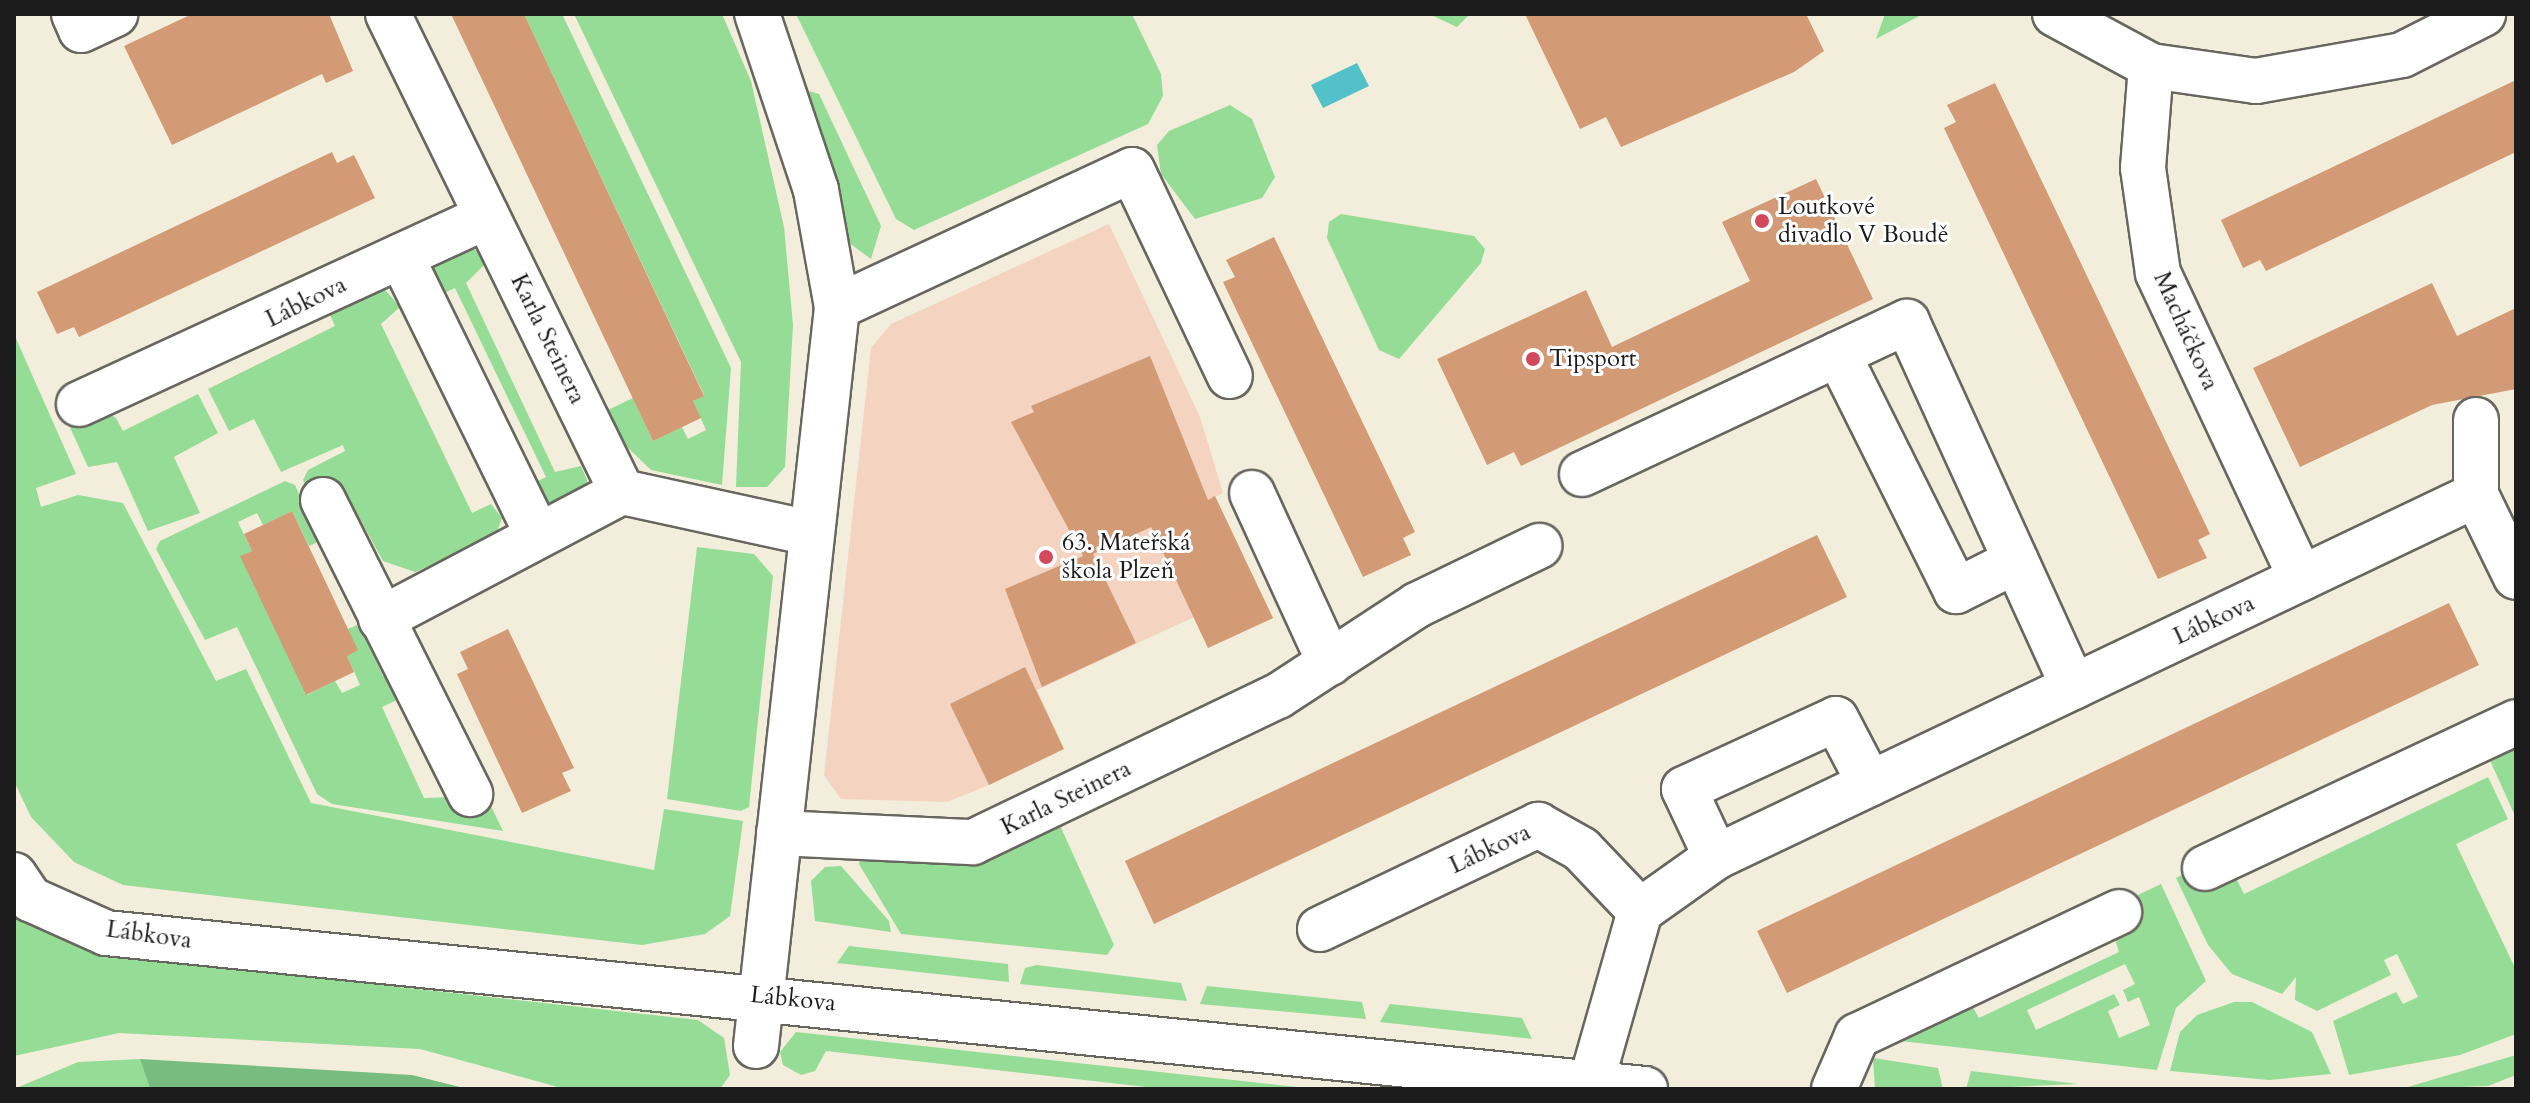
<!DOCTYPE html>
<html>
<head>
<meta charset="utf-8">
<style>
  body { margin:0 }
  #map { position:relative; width:2530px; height:1103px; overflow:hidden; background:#f2eedb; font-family:Cardo,serif }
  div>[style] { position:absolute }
  .built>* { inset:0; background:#f4d3c0 }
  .green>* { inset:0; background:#95dc96 }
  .forest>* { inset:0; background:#78bc7f }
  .water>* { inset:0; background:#53c1c9 }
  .building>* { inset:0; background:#d29a75 }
  .roads { filter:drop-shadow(2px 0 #67665f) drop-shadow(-2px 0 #67665f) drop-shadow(0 2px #67665f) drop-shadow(0 -2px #67665f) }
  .minor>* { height:44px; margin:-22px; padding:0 22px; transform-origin:22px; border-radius:22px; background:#fff }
  .dots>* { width:22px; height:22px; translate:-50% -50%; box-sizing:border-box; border:4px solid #fff; border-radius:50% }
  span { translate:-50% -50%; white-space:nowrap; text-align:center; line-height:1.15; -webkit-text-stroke:6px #fff; paint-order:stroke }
  .poi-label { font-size:24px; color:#1c1c1c }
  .left { translate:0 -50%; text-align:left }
  .street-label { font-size:24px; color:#1c1c1c }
  .frame { position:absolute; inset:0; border:16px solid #1c1c1c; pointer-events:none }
</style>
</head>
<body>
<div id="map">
  <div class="built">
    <i style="clip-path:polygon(1109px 224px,1200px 417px,1223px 493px,1215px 497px,1273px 618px,1208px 648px,1194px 617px,1037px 690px,1064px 749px,989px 785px,947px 802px,841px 799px,824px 775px,871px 348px,891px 324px)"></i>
  </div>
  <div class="green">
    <i style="clip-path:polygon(524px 14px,562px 14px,731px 368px,722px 485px,651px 470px,623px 443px,608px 410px,633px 398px,653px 441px,682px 427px,688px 439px,706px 430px,693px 401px,704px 395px)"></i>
    <i style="clip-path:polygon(574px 14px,722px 14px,751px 81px,784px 227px,793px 325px,785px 467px,767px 487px,736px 487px,741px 362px)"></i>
    <i style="clip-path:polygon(796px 14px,1132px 14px,1161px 74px,1163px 96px,1148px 124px,914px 230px,896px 219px)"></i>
    <i style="clip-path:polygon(1429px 14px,1470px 14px,1457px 27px)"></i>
    <i style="clip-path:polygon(1885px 14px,1923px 14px,1876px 39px)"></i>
    <i style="clip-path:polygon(809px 91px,819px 94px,881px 226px,871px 259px,845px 240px)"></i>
    <i style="clip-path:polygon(1230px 105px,1252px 119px,1275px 177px,1262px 198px,1195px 219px,1161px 174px,1157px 145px,1169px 131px)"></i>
    <i style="clip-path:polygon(1341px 214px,1474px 236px,1485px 249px,1481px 263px,1399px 359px,1379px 350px,1327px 238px,1329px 222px)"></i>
    <i style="clip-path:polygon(465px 243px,483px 256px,484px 265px,466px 283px,555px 472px,581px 466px,587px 480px,586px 490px,547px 509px,528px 486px,546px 477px,455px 288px,438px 296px,428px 259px)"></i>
    <i style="clip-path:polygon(380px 284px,400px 307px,381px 324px,472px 513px,491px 504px,502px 518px,495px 537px,415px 572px,383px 561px,343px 488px,313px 501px,303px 480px,308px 470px,345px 451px,343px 445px,281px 472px,254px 419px,229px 431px,208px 389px,335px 326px,330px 315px)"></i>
    <i style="clip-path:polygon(14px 334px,76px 474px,36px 488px,41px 507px,78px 495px,123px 503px,216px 681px,246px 669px,311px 803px,654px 870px,664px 809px,743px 821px,730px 916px,705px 934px,642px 945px,123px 885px,74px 862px,31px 817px,14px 781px)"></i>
    <i style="clip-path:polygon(66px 389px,116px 418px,123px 431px,198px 394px,218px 433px,174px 457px,200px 513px,148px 531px,117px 462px,88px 467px,58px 401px)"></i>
    <i style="clip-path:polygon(285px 481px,295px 485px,320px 541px,309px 546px,292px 511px,263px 525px,257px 513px,238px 522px,252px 551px,241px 556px,307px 695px,335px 681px,342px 693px,360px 685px,347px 656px,348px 629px,359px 624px,383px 676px,393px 672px,399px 699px,382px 707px,424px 798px,451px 797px,462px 816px,490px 804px,503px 831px,332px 804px,317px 794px,237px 627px,205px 640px,156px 549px,160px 541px)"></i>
    <i style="clip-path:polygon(697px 547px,754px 554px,773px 576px,749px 807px,741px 811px,667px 799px)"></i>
    <i style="clip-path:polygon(2516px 746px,2516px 815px,2515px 816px,2489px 758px)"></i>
    <i style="clip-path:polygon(2488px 777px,2508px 819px,2456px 844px,2516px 970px,2516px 1034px,2460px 1055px,2349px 1075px,2333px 1021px,2396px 992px,2403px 1004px,2418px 997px,2397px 954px,2384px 960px,2391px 975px,2317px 1011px,2295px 1000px,2296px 977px,2282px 994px,2232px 974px,2208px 945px,2176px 878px,2200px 866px,2235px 876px,2244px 894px)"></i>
    <i style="clip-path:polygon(1058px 821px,1114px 945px,1107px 955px,901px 934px,859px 864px,860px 856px)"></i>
    <i style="clip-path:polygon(841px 866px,889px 921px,891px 932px,815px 921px,811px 881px,825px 867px)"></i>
    <i style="clip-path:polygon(evenodd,2161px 884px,2206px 981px,2176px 1008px,2157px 1070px,1883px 1039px,1971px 1004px,1979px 1018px,2119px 952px,2113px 932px,2121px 903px,2161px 884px,2125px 964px,2135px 984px,2123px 990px,2128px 1002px,2139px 997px,2150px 1025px,2119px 1038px,2108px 1011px,2120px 1005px,2114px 994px,2036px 1030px,2027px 1010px,2125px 964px)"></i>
    <i style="clip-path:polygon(14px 904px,112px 952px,164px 961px,698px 1020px,724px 1038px,730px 1075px,720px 1089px,565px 1089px,420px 1049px,119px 1033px,14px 1056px)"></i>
    <i style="clip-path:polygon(849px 946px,1008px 964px,1009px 982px,837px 963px)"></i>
    <i style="clip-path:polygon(1037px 965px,1181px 983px,1187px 1001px,1020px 984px,1025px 968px)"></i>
    <i style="clip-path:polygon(1207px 986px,1362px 1002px,1366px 1019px,1200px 1004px)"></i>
    <i style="clip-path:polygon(2234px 1002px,2252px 1002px,2312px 1032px,2331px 1074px,2269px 1080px,2170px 1071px,2180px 1032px,2197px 1015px)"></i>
    <i style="clip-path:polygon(1390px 1004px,1522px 1018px,1532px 1039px,1380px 1022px)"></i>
    <i style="clip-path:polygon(796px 1032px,1315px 1089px,1164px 1089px,826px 1051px,815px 1071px,801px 1075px,783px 1065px,780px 1052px)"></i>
    <i style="clip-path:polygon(2516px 1055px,2516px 1075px,2488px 1086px,2401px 1089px)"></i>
    <i style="clip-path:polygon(1873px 1058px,1938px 1068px,1943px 1089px,1875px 1089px)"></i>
    <i style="clip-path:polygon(140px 1059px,150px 1089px,14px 1089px,78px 1062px)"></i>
    <i style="clip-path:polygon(1971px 1071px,2078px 1084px,1966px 1089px)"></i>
  </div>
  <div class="forest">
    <i style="clip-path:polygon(140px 1059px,412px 1075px,468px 1089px,150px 1089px)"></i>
  </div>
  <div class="water">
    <i style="clip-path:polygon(1357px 63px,1369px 86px,1323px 108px,1311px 85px)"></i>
  </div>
  <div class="building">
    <i style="clip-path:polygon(192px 14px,329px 14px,353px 71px,326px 83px,322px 74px,172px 145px,124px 46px)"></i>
    <i style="clip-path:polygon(451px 14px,524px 14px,704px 396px,693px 401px,701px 418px,653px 441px)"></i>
    <i style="clip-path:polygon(1525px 14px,1806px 14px,1824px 51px,1794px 72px,1621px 147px,1606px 117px,1580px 129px)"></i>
    <i style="clip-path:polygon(2516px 80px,2516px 152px,2266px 271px,2260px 260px,2243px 268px,2221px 220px)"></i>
    <i style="clip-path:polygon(1995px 83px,2210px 534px,2198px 540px,2207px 558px,2158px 579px,1944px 128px,1956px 122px,1947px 105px)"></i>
    <i style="clip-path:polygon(332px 152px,337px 163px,354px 155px,375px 198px,79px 337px,74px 327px,57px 334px,37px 292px)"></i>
    <i style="clip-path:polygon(1816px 179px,1873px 299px,1521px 466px,1514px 452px,1487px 465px,1437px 359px,1586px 290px,1612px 347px,1750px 281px,1722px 222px)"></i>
    <i style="clip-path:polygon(1274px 237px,1415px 532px,1403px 538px,1411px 555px,1363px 577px,1223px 282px,1235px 277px,1226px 260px)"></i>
    <i style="clip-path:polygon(2432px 283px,2457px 336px,2516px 308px,2516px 389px,2432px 405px,2300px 467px,2253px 368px)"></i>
    <i style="clip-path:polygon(1150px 356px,1208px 500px,1215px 496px,1273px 618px,1208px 648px,1151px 527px,1093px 554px,1136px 643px,1042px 687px,1005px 589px,1083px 556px,1011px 422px,1034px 412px,1031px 406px)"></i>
    <i style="clip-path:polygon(292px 511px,358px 650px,347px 656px,354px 672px,306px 695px,240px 556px,252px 551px,244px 534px)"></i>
    <i style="clip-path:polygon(1817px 535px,1847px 597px,1154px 924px,1125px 861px)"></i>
    <i style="clip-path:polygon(2449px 603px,2479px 665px,1787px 993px,1757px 931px)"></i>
    <i style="clip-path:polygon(508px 629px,574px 768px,562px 773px,571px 791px,522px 813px,457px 674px,468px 669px,460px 652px)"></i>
    <i style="clip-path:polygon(1025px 667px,1064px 749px,989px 785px,950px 704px)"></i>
  </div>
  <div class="roads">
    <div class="minor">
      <i style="left:74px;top:14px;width:17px;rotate:66deg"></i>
      <i style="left:81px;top:30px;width:38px;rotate:-25deg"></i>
      <i style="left:388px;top:14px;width:532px;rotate:63.92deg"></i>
      <i style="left:622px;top:492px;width:192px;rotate:12.3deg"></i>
      <i style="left:2055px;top:14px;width:109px;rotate:28.4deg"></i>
      <i style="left:2151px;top:66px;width:106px;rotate:8.1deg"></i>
      <i style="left:2256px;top:81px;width:148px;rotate:-10.1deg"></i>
      <i style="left:2402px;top:55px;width:91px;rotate:-26.8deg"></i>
      <i style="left:2151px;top:66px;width:102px;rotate:94.5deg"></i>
      <i style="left:2143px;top:168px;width:106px;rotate:81.9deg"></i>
      <i style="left:2158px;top:273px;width:337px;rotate:64.9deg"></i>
      <i style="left:401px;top:256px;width:309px;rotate:63.9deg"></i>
      <i style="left:837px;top:307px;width:325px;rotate:-24.9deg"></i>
      <i style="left:1132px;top:170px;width:228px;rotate:64.6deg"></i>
      <i style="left:1838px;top:354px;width:265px;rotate:63.5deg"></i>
      <i style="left:1956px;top:591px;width:67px;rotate:-26.6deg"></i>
      <i style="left:79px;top:404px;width:449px;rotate:-24.7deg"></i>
      <i style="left:1582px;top:474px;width:359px;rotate:-25.1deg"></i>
      <i style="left:1907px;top:322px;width:401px;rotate:65.5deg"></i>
      <i style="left:1252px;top:493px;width:187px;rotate:65.4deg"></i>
      <i style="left:2476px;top:495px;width:75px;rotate:-90deg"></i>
      <i style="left:323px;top:500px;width:329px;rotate:63.4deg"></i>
      <i style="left:381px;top:619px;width:272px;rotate:-27.8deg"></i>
      <i style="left:779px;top:833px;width:194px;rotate:2.7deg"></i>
      <i style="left:973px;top:842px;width:338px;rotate:-25.6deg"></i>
      <i style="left:1278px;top:696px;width:166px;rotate:-33.2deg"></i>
      <i style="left:1417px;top:605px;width:136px;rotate:-25.8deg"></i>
      <i style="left:1716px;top:857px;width:75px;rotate:-115.2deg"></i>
      <i style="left:1684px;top:789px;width:167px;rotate:-24.7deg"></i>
      <i style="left:1836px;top:719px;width:73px;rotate:62.4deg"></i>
      <i style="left:2205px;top:868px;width:344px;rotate:-25.1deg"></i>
      <i style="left:14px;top:875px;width:29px;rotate:56deg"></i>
      <i style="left:30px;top:899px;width:83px;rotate:24.1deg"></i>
      <i style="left:106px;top:933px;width:1547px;rotate:5.79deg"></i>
      <i style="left:1320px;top:929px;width:242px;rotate:-25.5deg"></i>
      <i style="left:1538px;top:825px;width:49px;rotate:29.2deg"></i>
      <i style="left:1581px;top:849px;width:86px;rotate:46.4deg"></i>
      <i style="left:756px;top:1046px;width:743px;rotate:-83.74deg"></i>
      <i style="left:837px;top:307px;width:119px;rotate:-100.2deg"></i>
      <i style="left:816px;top:190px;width:186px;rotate:-108.5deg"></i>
      <i style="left:1591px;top:1083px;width:179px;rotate:-74.1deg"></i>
      <i style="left:1640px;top:911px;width:93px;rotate:-35.4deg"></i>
      <i style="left:1716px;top:857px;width:842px;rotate:-25.47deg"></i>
      <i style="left:2476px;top:495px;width:91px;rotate:64deg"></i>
      <i style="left:1834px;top:1089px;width:58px;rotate:-66.5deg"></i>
      <i style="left:1857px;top:1036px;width:290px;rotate:-25.3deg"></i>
    </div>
  </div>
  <div class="dots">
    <i style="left:1762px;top:221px;background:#d1495b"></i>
    <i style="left:1533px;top:359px;background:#d1495b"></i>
    <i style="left:1046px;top:557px;background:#d1495b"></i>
  </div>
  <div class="poi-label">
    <span class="left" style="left:1778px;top:221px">Loutkové<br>divadlo V Boudě</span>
    <span class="left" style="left:1549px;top:359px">Tipsport</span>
    <span class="left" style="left:1062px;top:557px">63. Mateřská<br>škola Plzeň</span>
  </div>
  <div class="street-label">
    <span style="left:306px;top:302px;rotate:-26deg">Lábkova</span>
    <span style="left:2186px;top:331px;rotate:66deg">Macháčkova</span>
    <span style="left:548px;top:339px;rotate:64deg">Karla Steinera</span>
    <span style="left:2214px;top:620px;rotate:-25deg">Lábkova</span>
    <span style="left:1066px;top:798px;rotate:-26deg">Karla Steinera</span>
    <span style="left:1490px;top:849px;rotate:-25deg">Lábkova</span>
    <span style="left:149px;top:935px;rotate:8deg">Lábkova</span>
    <span style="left:793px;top:999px;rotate:6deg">Lábkova</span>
  </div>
  <div class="frame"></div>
</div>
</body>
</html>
